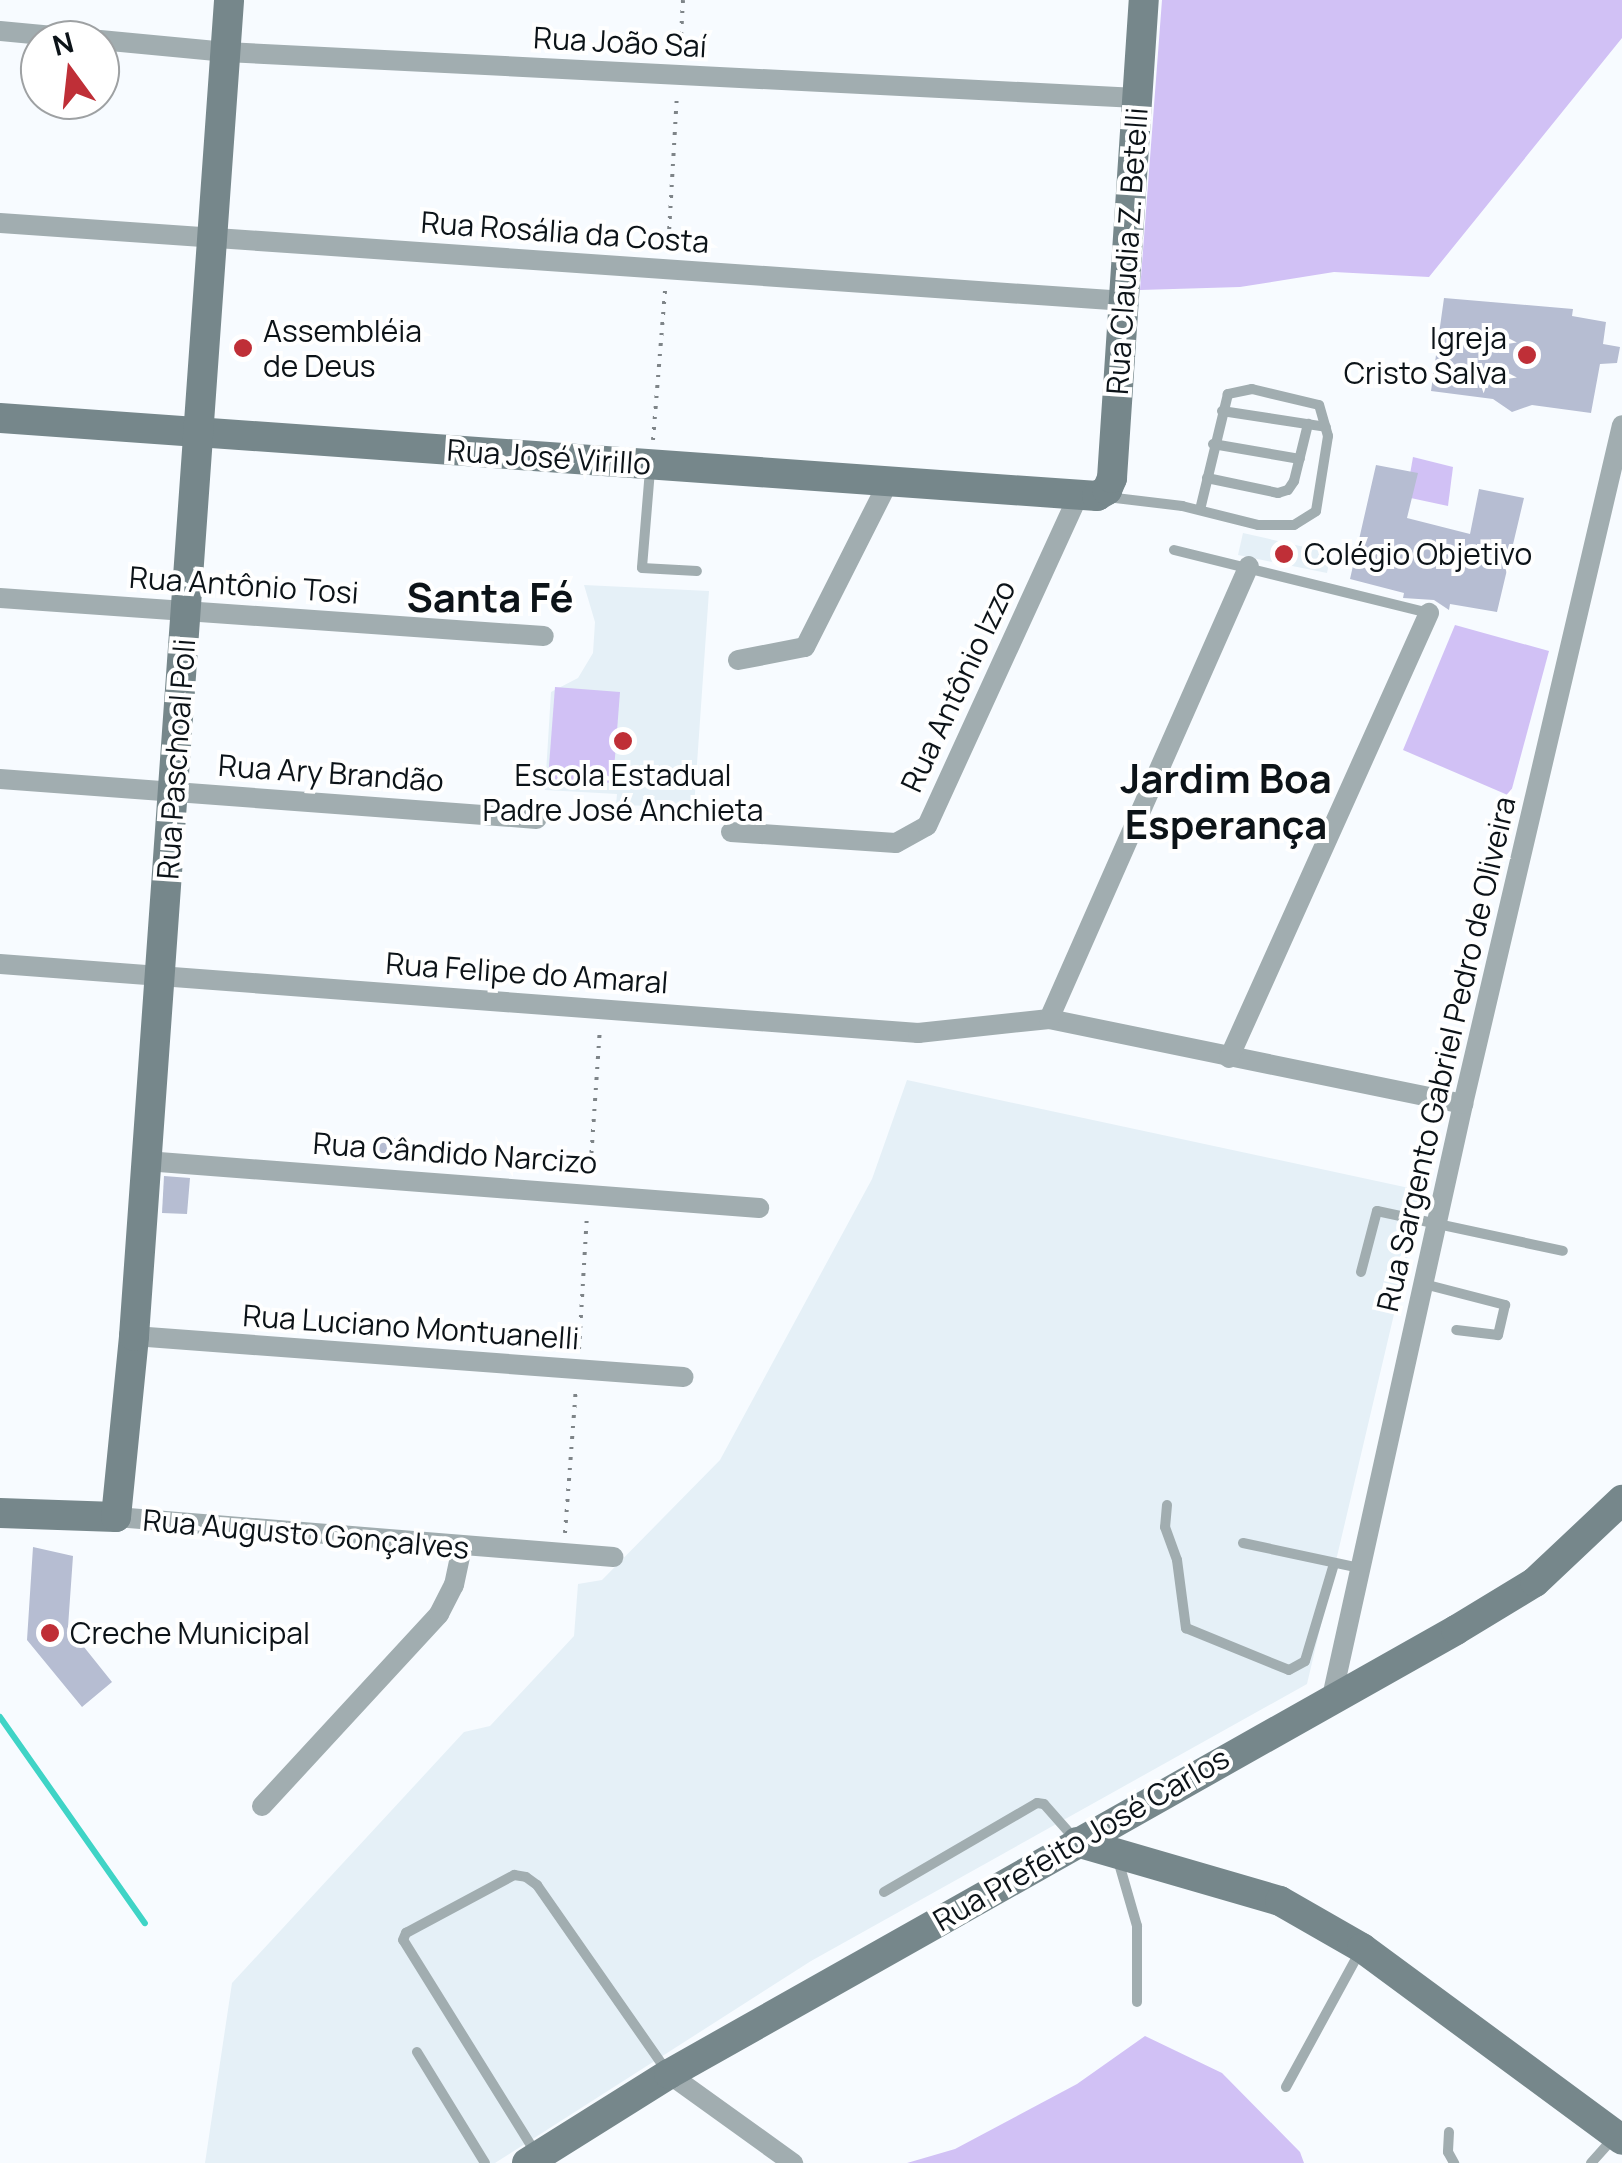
<!DOCTYPE html>
<html>
<head>
<meta charset="utf-8">
<style>
  body { margin:0 }
  #map { position:relative; width:1622px; height:2163px; overflow:hidden; background:#f7fbff; font-family:Manrope,sans-serif }
  div>[style] { position:absolute }
  .built>* { inset:0; background:#e5f0f7 }
  .green>* { inset:0; background:#d1c1f5 }
  .stream>* { height:6px; margin:-3px; padding:0 3px; transform-origin:3px; border-radius:3px; background:#3fd4c6 }
  .building>* { inset:0; background:#b6bdd2 }
  .path>* { height:4px; margin-top:-2px; transform-origin:0; background:repeating-linear-gradient(90deg,#7e8488 0 2.5px,transparent 0 10.5px) }
  .lane>* { height:10px; margin:-5px; padding:0 5px; transform-origin:5px; border-radius:5px; background:#a1adb0 }
  .street>* { height:20px; margin:-10px; padding:0 10px; transform-origin:10px; border-radius:10px; background:#a1adb0 }
  .secondary>* { height:30px; margin:-15px; padding:0 15px; transform-origin:15px; border-radius:15px; background:#76878b }
  .dots>* { width:28px; height:28px; translate:-50% -50%; box-sizing:border-box; border:5px solid #fff; border-radius:50% }
  span { translate:-50% -50%; white-space:nowrap; text-align:center; line-height:1.15; -webkit-text-stroke:8px #fff; paint-order:stroke }
  .street-label { font-size:30px; color:#0c1318 }
  .poi-label { font-size:30px; color:#0c1318 }
  .left { translate:0 -50%; text-align:left }
  .right { translate:-100% -50%; text-align:right }
  .district-label { font-size:40px; color:#0c1318; font-weight:700 }
  .north { position:absolute; left:20px; top:20px; width:100px; height:100px; box-sizing:border-box; background:#fff; border:2px solid #9ea1a3; border-radius:50%; rotate:345deg; font-size:28px; font-weight:700; line-height:40px; text-align:center; color:#0c1318 }
  .north::after { content:''; display:block; margin:auto; width:35px; height:45px; background:#bf2f37; clip-path:polygon(50% 0,100% 100%,50% 72%,0 100%) }
</style>
</head>
<body>
<div id="map">
  <div class="built">
    <i style="clip-path:polygon(1243px 533px,1331px 553px,1327px 573px,1238px 555px)"></i>
    <i style="clip-path:polygon(584px 585px,709px 591px,694px 807px,616px 805px,617px 794px,545px 790px,551px 692px,578px 678px,593px 653px,595px 622px)"></i>
    <i style="clip-path:polygon(907px 1080px,1423px 1191px,1307px 1684px,811px 1961px,495px 2163px,205px 2163px,232px 1983px,464px 1732px,490px 1726px,574px 1636px,578px 1584px,602px 1580px,720px 1460px,872px 1179px)"></i>
  </div>
  <div class="green">
    <i style="clip-path:polygon(1162px 0,1622px 0,1622px 38px,1429px 277px,1334px 272px,1240px 287px,1140px 290px)"></i>
    <i style="clip-path:polygon(1413px 457px,1453px 467px,1448px 506px,1406px 497px)"></i>
    <i style="clip-path:polygon(1455px 625px,1549px 651px,1510px 796px,1403px 750px)"></i>
    <i style="clip-path:polygon(555px 687px,620px 692px,613px 783px,548px 779px)"></i>
    <i style="clip-path:polygon(1145px 2036px,1222px 2073px,1300px 2152px,1304px 2163px,907px 2163px,955px 2149px,1077px 2084px)"></i>
  </div>
  <div class="stream">
    <i style="left:0;top:1717px;width:252px;rotate:54.9deg"></i>
  </div>
  <div class="building">
    <i style="clip-path:polygon(1444px 298px,1573px 309px,1572px 316px,1606px 322px,1603px 344px,1620px 347px,1617px 363px,1600px 364px,1591px 413px,1532px 405px,1512px 412px,1493px 399px,1431px 391px)"></i>
    <i style="clip-path:polygon(1376px 465px,1418px 473px,1407px 518px,1470px 534px,1479px 489px,1524px 498px,1497px 612px,1450px 604px,1449px 610px,1434px 600px,1403px 598px,1404px 593px,1350px 579px)"></i>
    <i style="clip-path:polygon(376px 1136px,401px 1139px,399px 1161px,374px 1159px)"></i>
    <i style="clip-path:polygon(164px 1176px,190px 1178px,187px 1214px,162px 1213px)"></i>
    <i style="clip-path:polygon(33px 1547px,73px 1556px,68px 1627px,112px 1682px,82px 1707px,27px 1640px)"></i>
  </div>
  <div class="path">
    <i style="left:680px;top:55px;width:55px;rotate:-86.9deg"></i>
    <i style="left:668px;top:250px;width:155px;rotate:-86.7deg"></i>
    <i style="left:653px;top:440px;width:150px;rotate:-85.4deg"></i>
    <i style="left:590px;top:1174px;width:145px;rotate:-86.1deg"></i>
    <i style="left:579px;top:1349px;width:135px;rotate:-86.6deg"></i>
    <i style="left:565px;top:1533px;width:145px;rotate:-85.7deg"></i>
  </div>
  <div class="lane">
    <i style="left:1222px;top:411px;width:105px;rotate:8.7deg"></i>
    <i style="left:1213px;top:444px;width:88px;rotate:9.8deg"></i>
    <i style="left:650px;top:470px;width:98px;rotate:94.7deg"></i>
    <i style="left:642px;top:568px;width:55px;rotate:3.1deg"></i>
    <i style="left:1207px;top:478px;width:73px;rotate:11.9deg"></i>
    <i style="left:1278px;top:493px;width:10px;rotate:-17deg"></i>
    <i style="left:1288px;top:490px;width:11px;rotate:-56deg"></i>
    <i style="left:1294px;top:481px;width:59px;rotate:-76.2deg"></i>
    <i style="left:1107px;top:497px;width:76px;rotate:6.8deg"></i>
    <i style="left:1182px;top:506px;width:78px;rotate:14deg"></i>
    <i style="left:1258px;top:525px;width:36px"></i>
    <i style="left:1294px;top:525px;width:26px;rotate:-32deg"></i>
    <i style="left:1316px;top:511px;width:76px;rotate:-80.9deg"></i>
    <i style="left:1328px;top:436px;width:32px;rotate:-106deg"></i>
    <i style="left:1319px;top:405px;width:69px;rotate:-166.6deg"></i>
    <i style="left:1252px;top:389px;width:25px;rotate:168deg"></i>
    <i style="left:1228px;top:394px;width:119px;rotate:103.6deg"></i>
    <i style="left:1174px;top:550px;width:263px;rotate:13.9deg"></i>
    <i style="left:1361px;top:1272px;width:63px;rotate:-75.3deg"></i>
    <i style="left:1377px;top:1211px;width:190px;rotate:12.1deg"></i>
    <i style="left:1424px;top:1284px;width:84px;rotate:14.5deg"></i>
    <i style="left:1505px;top:1305px;width:31px;rotate:103deg"></i>
    <i style="left:1498px;top:1335px;width:42px;rotate:-173.2deg"></i>
    <i style="left:1167px;top:1505px;width:22px;rotate:95deg"></i>
    <i style="left:1165px;top:1527px;width:35px;rotate:70deg"></i>
    <i style="left:1177px;top:1560px;width:69px;rotate:82.5deg"></i>
    <i style="left:1186px;top:1628px;width:111px;rotate:22.2deg"></i>
    <i style="left:1289px;top:1670px;width:18px;rotate:-29deg"></i>
    <i style="left:1305px;top:1661px;width:101px;rotate:-73.4deg"></i>
    <i style="left:1243px;top:1543px;width:120px;rotate:12.1deg"></i>
    <i style="left:1118px;top:1860px;width:69px;rotate:73.9deg"></i>
    <i style="left:1137px;top:1926px;width:76px;rotate:90deg"></i>
    <i style="left:884px;top:1892px;width:177px;rotate:-30.2deg"></i>
    <i style="left:1037px;top:1803px;width:7px;rotate:8deg"></i>
    <i style="left:1044px;top:1804px;width:45px;rotate:48.6deg"></i>
    <i style="left:417px;top:2052px;width:130px;rotate:58.5deg"></i>
    <i style="left:1286px;top:2087px;width:153px;rotate:-61.4deg"></i>
    <i style="left:1449px;top:2132px;width:20px;rotate:93deg"></i>
    <i style="left:1448px;top:2152px;width:13px;rotate:61deg"></i>
    <i style="left:537px;top:2155px;width:253px;rotate:-121.9deg"></i>
    <i style="left:403px;top:1940px;width:8px;rotate:-67deg"></i>
    <i style="left:406px;top:1933px;width:123px;rotate:-28.2deg"></i>
    <i style="left:514px;top:1875px;width:12px;rotate:9deg"></i>
    <i style="left:526px;top:1877px;width:14px;rotate:36deg"></i>
    <i style="left:537px;top:1885px;width:229px;rotate:55.1deg"></i>
    <i style="left:1591px;top:2163px;width:31px;rotate:-48deg"></i>
  </div>
  <div class="street">
    <i style="left:0;top:31px;width:96px;rotate:5.4deg"></i>
    <i style="left:100px;top:40px;width:127px;rotate:5.4deg"></i>
    <i style="left:226px;top:52px;width:912px;rotate:2.89deg"></i>
    <i style="left:0;top:223px;width:1128px;rotate:3.97deg"></i>
    <i style="left:0;top:598px;width:545px;rotate:4deg"></i>
    <i style="left:738px;top:660px;width:68px;rotate:-11deg"></i>
    <i style="left:805px;top:647px;width:186px;rotate:-63.2deg"></i>
    <i style="left:0;top:779px;width:538px;rotate:4.26deg"></i>
    <i style="left:731px;top:832px;width:165px;rotate:3.8deg"></i>
    <i style="left:896px;top:843px;width:35px;rotate:-29deg"></i>
    <i style="left:927px;top:826px;width:361px;rotate:-65.4deg"></i>
    <i style="left:0;top:964px;width:921px;rotate:4.3deg"></i>
    <i style="left:918px;top:1033px;width:132px;rotate:-6.1deg"></i>
    <i style="left:1049px;top:1019px;width:423px;rotate:11.6deg"></i>
    <i style="left:1049px;top:1019px;width:495px;rotate:-66.2deg"></i>
    <i style="left:1229px;top:1058px;width:488px;rotate:-65.8deg"></i>
    <i style="left:146px;top:1161px;width:615px;rotate:4.38deg"></i>
    <i style="left:134px;top:1336px;width:551px;rotate:4.27deg"></i>
    <i style="left:116px;top:1517px;width:499px;rotate:4.6deg"></i>
    <i style="left:1332px;top:1697px;width:607px;rotate:-77.54deg"></i>
    <i style="left:1463px;top:1104px;width:697px;rotate:-76.82deg"></i>
    <i style="left:262px;top:1806px;width:261px;rotate:-47.3deg"></i>
    <i style="left:439px;top:1614px;width:33px;rotate:-63deg"></i>
    <i style="left:454px;top:1585px;width:38px;rotate:-78deg"></i>
    <i style="left:669px;top:2074px;width:153px;rotate:35.7deg"></i>
  </div>
  <div class="secondary">
    <i style="left:0;top:418px;width:1100px;rotate:4.07deg"></i>
    <i style="left:1097px;top:496px;width:12px;rotate:-31deg"></i>
    <i style="left:1107px;top:490px;width:13px;rotate:-67deg"></i>
    <i style="left:1112px;top:478px;width:479px;rotate:-86.2deg"></i>
    <i style="left:0;top:1513px;width:116px;rotate:2deg"></i>
    <i style="left:116px;top:1517px;width:182px;rotate:-84.3deg"></i>
    <i style="left:134px;top:1336px;width:1339px;rotate:-85.93deg"></i>
    <i style="left:1077px;top:1842px;width:211px;rotate:16.2deg"></i>
    <i style="left:1280px;top:1901px;width:95px;rotate:29.8deg"></i>
    <i style="left:1362px;top:1948px;width:323px;rotate:36.4deg"></i>
    <i style="left:527px;top:2163px;width:168px;rotate:-32.1deg"></i>
    <i style="left:669px;top:2074px;width:904px;rotate:-29.43deg"></i>
    <i style="left:1456px;top:1630px;width:92px;rotate:-31.3deg"></i>
    <i style="left:1535px;top:1582px;width:120px;rotate:-43.3deg"></i>
  </div>
  <div class="dots">
    <i style="left:243px;top:348px;background:#bf2f37"></i>
    <i style="left:1527px;top:355px;background:#bf2f37"></i>
    <i style="left:1284px;top:554px;background:#bf2f37"></i>
    <i style="left:623px;top:741px;background:#bf2f37"></i>
    <i style="left:50px;top:1633px;background:#bf2f37"></i>
  </div>
  <div class="street-label">
    <span style="left:620px;top:42px;rotate:3deg">Rua João Saí</span>
    <span style="left:565px;top:232px;rotate:4deg">Rua Rosália da Costa</span>
    <span style="left:1127px;top:251px;rotate:-86deg">Rua Claudia Z. Betelli</span>
    <span style="left:549px;top:457px;rotate:4deg">Rua José Virillo</span>
    <span style="left:244px;top:585px;rotate:4deg">Rua Antônio Tosi</span>
    <span style="left:958px;top:686px;rotate:-65deg">Rua Antônio Izzo</span>
    <span style="left:176px;top:759px;rotate:-86deg">Rua Paschoal Poli</span>
    <span style="left:331px;top:773px;rotate:4deg">Rua Ary Brandão</span>
    <span style="left:527px;top:973px;rotate:4deg">Rua Felipe do Amaral</span>
    <span style="left:1446px;top:1054px;rotate:-77deg">Rua Sargento Gabriel Pedro de Oliveira</span>
    <span style="left:455px;top:1153px;rotate:4deg">Rua Cândido Narcizo</span>
    <span style="left:411px;top:1327px;rotate:4deg">Rua Luciano Montuanelli</span>
    <span style="left:306px;top:1534px;rotate:5deg">Rua Augusto Gonçalves</span>
    <span style="left:1081px;top:1839px;rotate:-30deg">Rua Prefeito José Carlos</span>
  </div>
  <div class="poi-label">
    <span class="left" style="left:263px;top:348px">Assembléia<br>de Deus</span>
    <span class="right" style="left:1507px;top:355px">Igreja<br>Cristo Salva</span>
    <span class="left" style="left:1304px;top:554px">Colégio Objetivo</span>
    <span style="left:623px;top:792px">Escola Estadual<br>Padre José Anchieta</span>
    <span class="left" style="left:70px;top:1633px">Creche Municipal</span>
  </div>
  <div class="district-label">
    <span style="left:490px;top:597px">Santa Fé</span>
    <span style="left:1226px;top:801px">Jardim Boa<br>Esperança</span>
  </div>
  <div class="north">N</div>
</div>
</body>
</html>
